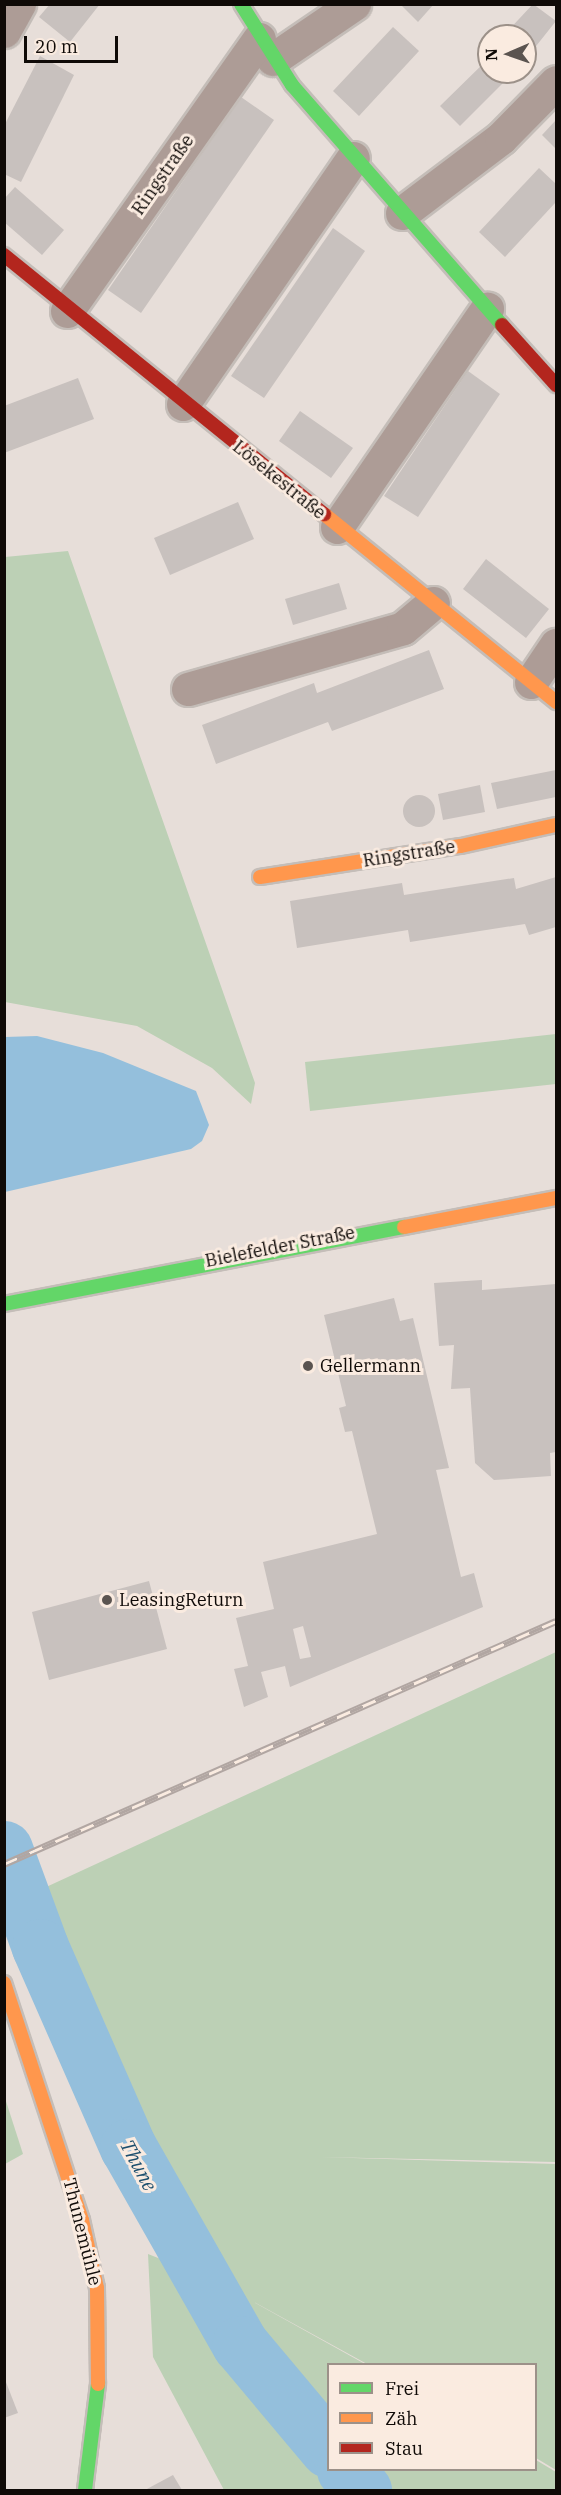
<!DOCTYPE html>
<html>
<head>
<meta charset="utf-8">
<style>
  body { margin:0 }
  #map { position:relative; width:561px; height:2495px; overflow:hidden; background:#e7ded9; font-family:"IBM Plex Serif",serif }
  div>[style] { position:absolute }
  .green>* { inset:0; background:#bcd0b5 }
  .water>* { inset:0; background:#94bfdc }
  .river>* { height:57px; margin:-28.5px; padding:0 28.5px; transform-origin:28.5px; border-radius:28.5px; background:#94bfdc }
  .building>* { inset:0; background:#c8c1be }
  .round { border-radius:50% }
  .roads { filter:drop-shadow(2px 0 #c4bdb8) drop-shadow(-2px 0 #c4bdb8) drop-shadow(0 2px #c4bdb8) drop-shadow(0 -2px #c4bdb8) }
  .street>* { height:33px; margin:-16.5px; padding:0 16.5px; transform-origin:16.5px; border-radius:16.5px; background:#ad9c96 }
  .fast>* { height:14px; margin:-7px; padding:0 7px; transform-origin:7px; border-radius:7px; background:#63d668 }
  .slow>* { height:14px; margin:-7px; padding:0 7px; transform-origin:7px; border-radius:7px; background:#ff974d }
  .jam>* { height:14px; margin:-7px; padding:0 7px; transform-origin:7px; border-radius:7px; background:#b3261e }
  .rail>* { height:7px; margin-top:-3.5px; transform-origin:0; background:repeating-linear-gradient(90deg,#faebe0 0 14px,#b1a6a2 0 28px); box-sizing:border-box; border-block:2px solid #b1a6a2 }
  .dots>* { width:16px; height:16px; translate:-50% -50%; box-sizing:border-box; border:3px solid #faebe0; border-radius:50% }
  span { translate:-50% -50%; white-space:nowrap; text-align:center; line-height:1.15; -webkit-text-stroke:6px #faebe0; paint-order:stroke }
  .street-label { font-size:18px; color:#0f0a07 }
  .poi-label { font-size:18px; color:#0f0a07 }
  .left { translate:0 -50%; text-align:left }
  .water-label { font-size:20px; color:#1d4f6e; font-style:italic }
  .frame { position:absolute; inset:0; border:6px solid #0f0a07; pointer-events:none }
  .legend { position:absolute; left:327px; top:2363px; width:210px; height:108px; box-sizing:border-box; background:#faebe0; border:2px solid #9c9189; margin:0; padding:8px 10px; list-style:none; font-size:18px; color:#0f0a07 }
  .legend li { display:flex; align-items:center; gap:12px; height:30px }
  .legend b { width:30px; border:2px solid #9c9189 }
  .north { position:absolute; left:477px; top:24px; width:60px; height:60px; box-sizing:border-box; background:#faebe0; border:2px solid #9c9189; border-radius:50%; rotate:268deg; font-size:16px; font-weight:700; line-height:24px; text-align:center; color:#0f0a07 }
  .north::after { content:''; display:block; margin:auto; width:21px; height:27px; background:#5b5450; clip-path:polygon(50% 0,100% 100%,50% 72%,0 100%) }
  .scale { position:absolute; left:24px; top:36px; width:94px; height:27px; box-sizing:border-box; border:3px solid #0f0a07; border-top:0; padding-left:8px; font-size:18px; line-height:21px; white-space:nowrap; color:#0f0a07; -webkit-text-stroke:4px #faebe0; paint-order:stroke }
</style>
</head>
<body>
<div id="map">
  <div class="green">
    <i style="clip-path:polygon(68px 551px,255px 1083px,251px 1104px,212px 1068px,137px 1026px,5px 1002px,5px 557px)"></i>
    <i style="clip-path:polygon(556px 1034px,556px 1084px,310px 1111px,305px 1062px)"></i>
    <i style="clip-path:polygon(556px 1652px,556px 2162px,320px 2157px,556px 2164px,556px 2470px,536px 2458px,536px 2364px,367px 2364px,241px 2295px,365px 2364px,328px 2364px,328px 2470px,536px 2470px,536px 2460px,556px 2472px,556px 2490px,224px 2490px,153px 2357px,148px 2254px,219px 2282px,130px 2119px,31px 1894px)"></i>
    <i style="clip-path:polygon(4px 2095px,23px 2154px,5px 2164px,4px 2164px)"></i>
  </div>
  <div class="water">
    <i style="clip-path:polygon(37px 1036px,103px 1053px,196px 1091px,209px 1125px,202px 1141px,191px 1149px,5px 1192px,5px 1037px)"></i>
  </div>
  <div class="river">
    <i style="left:4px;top:1849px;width:104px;rotate:69.8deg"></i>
    <i style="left:40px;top:1947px;width:219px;rotate:66.3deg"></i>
    <i style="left:128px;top:2147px;width:227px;rotate:60.4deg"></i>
    <i style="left:240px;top:2344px;width:137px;rotate:50deg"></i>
    <i style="left:345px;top:2470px;width:27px;rotate:48deg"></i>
  </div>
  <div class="building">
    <i style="clip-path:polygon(50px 4px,100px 4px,70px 42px,39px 17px)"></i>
    <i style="clip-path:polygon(400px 4px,434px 4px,418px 22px)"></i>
    <i style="clip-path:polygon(533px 4px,556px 21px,525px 60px,525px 36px,506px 33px)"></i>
    <i style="clip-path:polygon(393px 27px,419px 51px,359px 116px,333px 91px)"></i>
    <i style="clip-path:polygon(40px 56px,74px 75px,21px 182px,4px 174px,4px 126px)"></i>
    <i style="clip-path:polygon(489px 58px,489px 72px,514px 72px,460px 126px,440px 106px)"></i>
    <i style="clip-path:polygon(241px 97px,274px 120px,141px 313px,108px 290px)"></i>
    <i style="clip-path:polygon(556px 120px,556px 149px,542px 135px)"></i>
    <i style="clip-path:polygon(539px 168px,556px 184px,556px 202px,505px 257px,479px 232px)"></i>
    <i style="clip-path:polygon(15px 187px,64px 230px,42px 255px,4px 222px,4px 199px)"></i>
    <i style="clip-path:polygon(333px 228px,365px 251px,264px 398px,231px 376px)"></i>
    <i style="clip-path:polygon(468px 371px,500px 394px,418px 517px,384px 496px)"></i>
    <i style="clip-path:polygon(78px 378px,94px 419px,4px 453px,4px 406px)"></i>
    <i style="clip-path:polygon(300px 411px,353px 448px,331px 478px,279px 441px)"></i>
    <i style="clip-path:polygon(238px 502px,254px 539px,170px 575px,154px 538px)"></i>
    <i style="clip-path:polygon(486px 559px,549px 609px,526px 638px,463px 589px)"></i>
    <i style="clip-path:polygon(339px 583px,347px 609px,293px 625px,285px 599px)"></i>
    <i style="clip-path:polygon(429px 650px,444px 689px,332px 731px,328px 722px,216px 764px,202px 725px,314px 683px,317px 693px)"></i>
    <i style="clip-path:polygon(556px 770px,556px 797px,497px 809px,491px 783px)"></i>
    <i style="clip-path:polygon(480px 785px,485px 812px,443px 820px,438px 794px)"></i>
    <i class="round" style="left:403px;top:795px;width:32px;height:32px"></i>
    <i style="clip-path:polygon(556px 877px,556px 927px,529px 935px,525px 924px,410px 942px,408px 930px,297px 948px,290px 901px,402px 883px,404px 895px,514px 878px,516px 889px)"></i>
    <i style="clip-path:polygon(482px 1280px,482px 1290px,556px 1284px,556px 1452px,550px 1453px,551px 1476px,494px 1480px,475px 1463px,470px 1388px,451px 1389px,454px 1345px,439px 1346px,434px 1283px)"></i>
    <i style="clip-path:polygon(evenodd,394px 1298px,400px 1321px,413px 1318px,449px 1468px,436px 1470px,461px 1577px,474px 1573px,483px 1607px,290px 1687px,285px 1666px,261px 1672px,268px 1697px,244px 1707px,234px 1669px,248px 1666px,236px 1618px,274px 1609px,263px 1562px,377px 1534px,352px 1431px,345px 1432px,339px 1408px,346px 1406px,324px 1315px,394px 1298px,303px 1626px,311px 1657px,300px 1659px,293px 1629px,303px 1626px)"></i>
    <i style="clip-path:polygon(149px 1581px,167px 1649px,49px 1680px,32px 1612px)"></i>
    <i style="clip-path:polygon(4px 2377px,18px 2413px,4px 2418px)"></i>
    <i style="clip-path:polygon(173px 2475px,182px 2490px,145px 2490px)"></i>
  </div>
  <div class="roads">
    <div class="street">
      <i style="left:4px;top:31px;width:31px;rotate:-61deg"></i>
      <i style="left:273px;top:59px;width:98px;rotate:-34.2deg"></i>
      <i style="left:402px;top:213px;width:124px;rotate:-37.1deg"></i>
      <i style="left:501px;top:138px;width:78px;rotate:-45.5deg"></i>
      <i style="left:67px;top:311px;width:333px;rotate:-54.8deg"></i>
      <i style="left:183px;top:404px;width:299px;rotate:-55.4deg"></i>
      <i style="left:337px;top:527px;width:265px;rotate:-55.5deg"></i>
      <i style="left:531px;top:682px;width:45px;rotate:-56deg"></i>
      <i style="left:188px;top:689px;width:223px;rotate:-15.8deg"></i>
      <i style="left:403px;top:628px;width:39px;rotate:-40deg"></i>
    </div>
    <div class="fast">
      <i style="left:241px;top:4px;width:96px;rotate:57.8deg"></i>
      <i style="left:292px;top:85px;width:319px;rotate:48.8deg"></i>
      <i style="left:4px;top:1304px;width:407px;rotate:-10.9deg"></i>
      <i style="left:85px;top:2490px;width:107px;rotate:-83deg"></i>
    </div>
    <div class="slow">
      <i style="left:324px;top:514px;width:299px;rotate:39deg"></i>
      <i style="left:260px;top:877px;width:203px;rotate:-8.8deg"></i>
      <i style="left:461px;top:846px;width:97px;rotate:-12.5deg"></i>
      <i style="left:404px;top:1227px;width:155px;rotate:-10.8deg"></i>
      <i style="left:4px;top:1983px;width:250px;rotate:71.8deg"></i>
      <i style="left:82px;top:2220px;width:70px;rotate:77.6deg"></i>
      <i style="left:97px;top:2288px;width:96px;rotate:89.4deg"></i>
    </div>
    <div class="jam">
      <i style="left:4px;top:255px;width:412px;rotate:39deg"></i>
      <i style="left:502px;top:325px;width:81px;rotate:48deg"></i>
    </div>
  </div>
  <div class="rail">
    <i style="left:4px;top:1864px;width:603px;rotate:-23.76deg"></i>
  </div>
  <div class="dots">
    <i style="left:308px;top:1366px;background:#5b5450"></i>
    <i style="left:107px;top:1600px;background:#5b5450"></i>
  </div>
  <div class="street-label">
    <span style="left:163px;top:175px;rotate:-55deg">Ringstraße</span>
    <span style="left:279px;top:480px;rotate:39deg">Lösekestraße</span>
    <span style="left:409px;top:854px;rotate:-9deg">Ringstraße</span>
    <span style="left:280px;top:1247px;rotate:-11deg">Bielefelder Straße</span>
    <span style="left:82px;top:2232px;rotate:76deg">Thunemühle</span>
  </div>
  <div class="poi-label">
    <span class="left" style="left:320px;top:1366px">Gellermann</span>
    <span class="left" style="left:119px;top:1600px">LeasingReturn</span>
  </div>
  <div class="water-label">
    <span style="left:139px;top:2165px;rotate:62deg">Thune</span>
  </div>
  <div class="frame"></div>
  <ul class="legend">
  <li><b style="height:8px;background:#63d668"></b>Frei</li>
  <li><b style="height:8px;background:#ff974d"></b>Zäh</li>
  <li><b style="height:8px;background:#b3261e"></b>Stau</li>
  </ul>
  <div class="north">N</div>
  <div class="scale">20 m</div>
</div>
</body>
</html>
